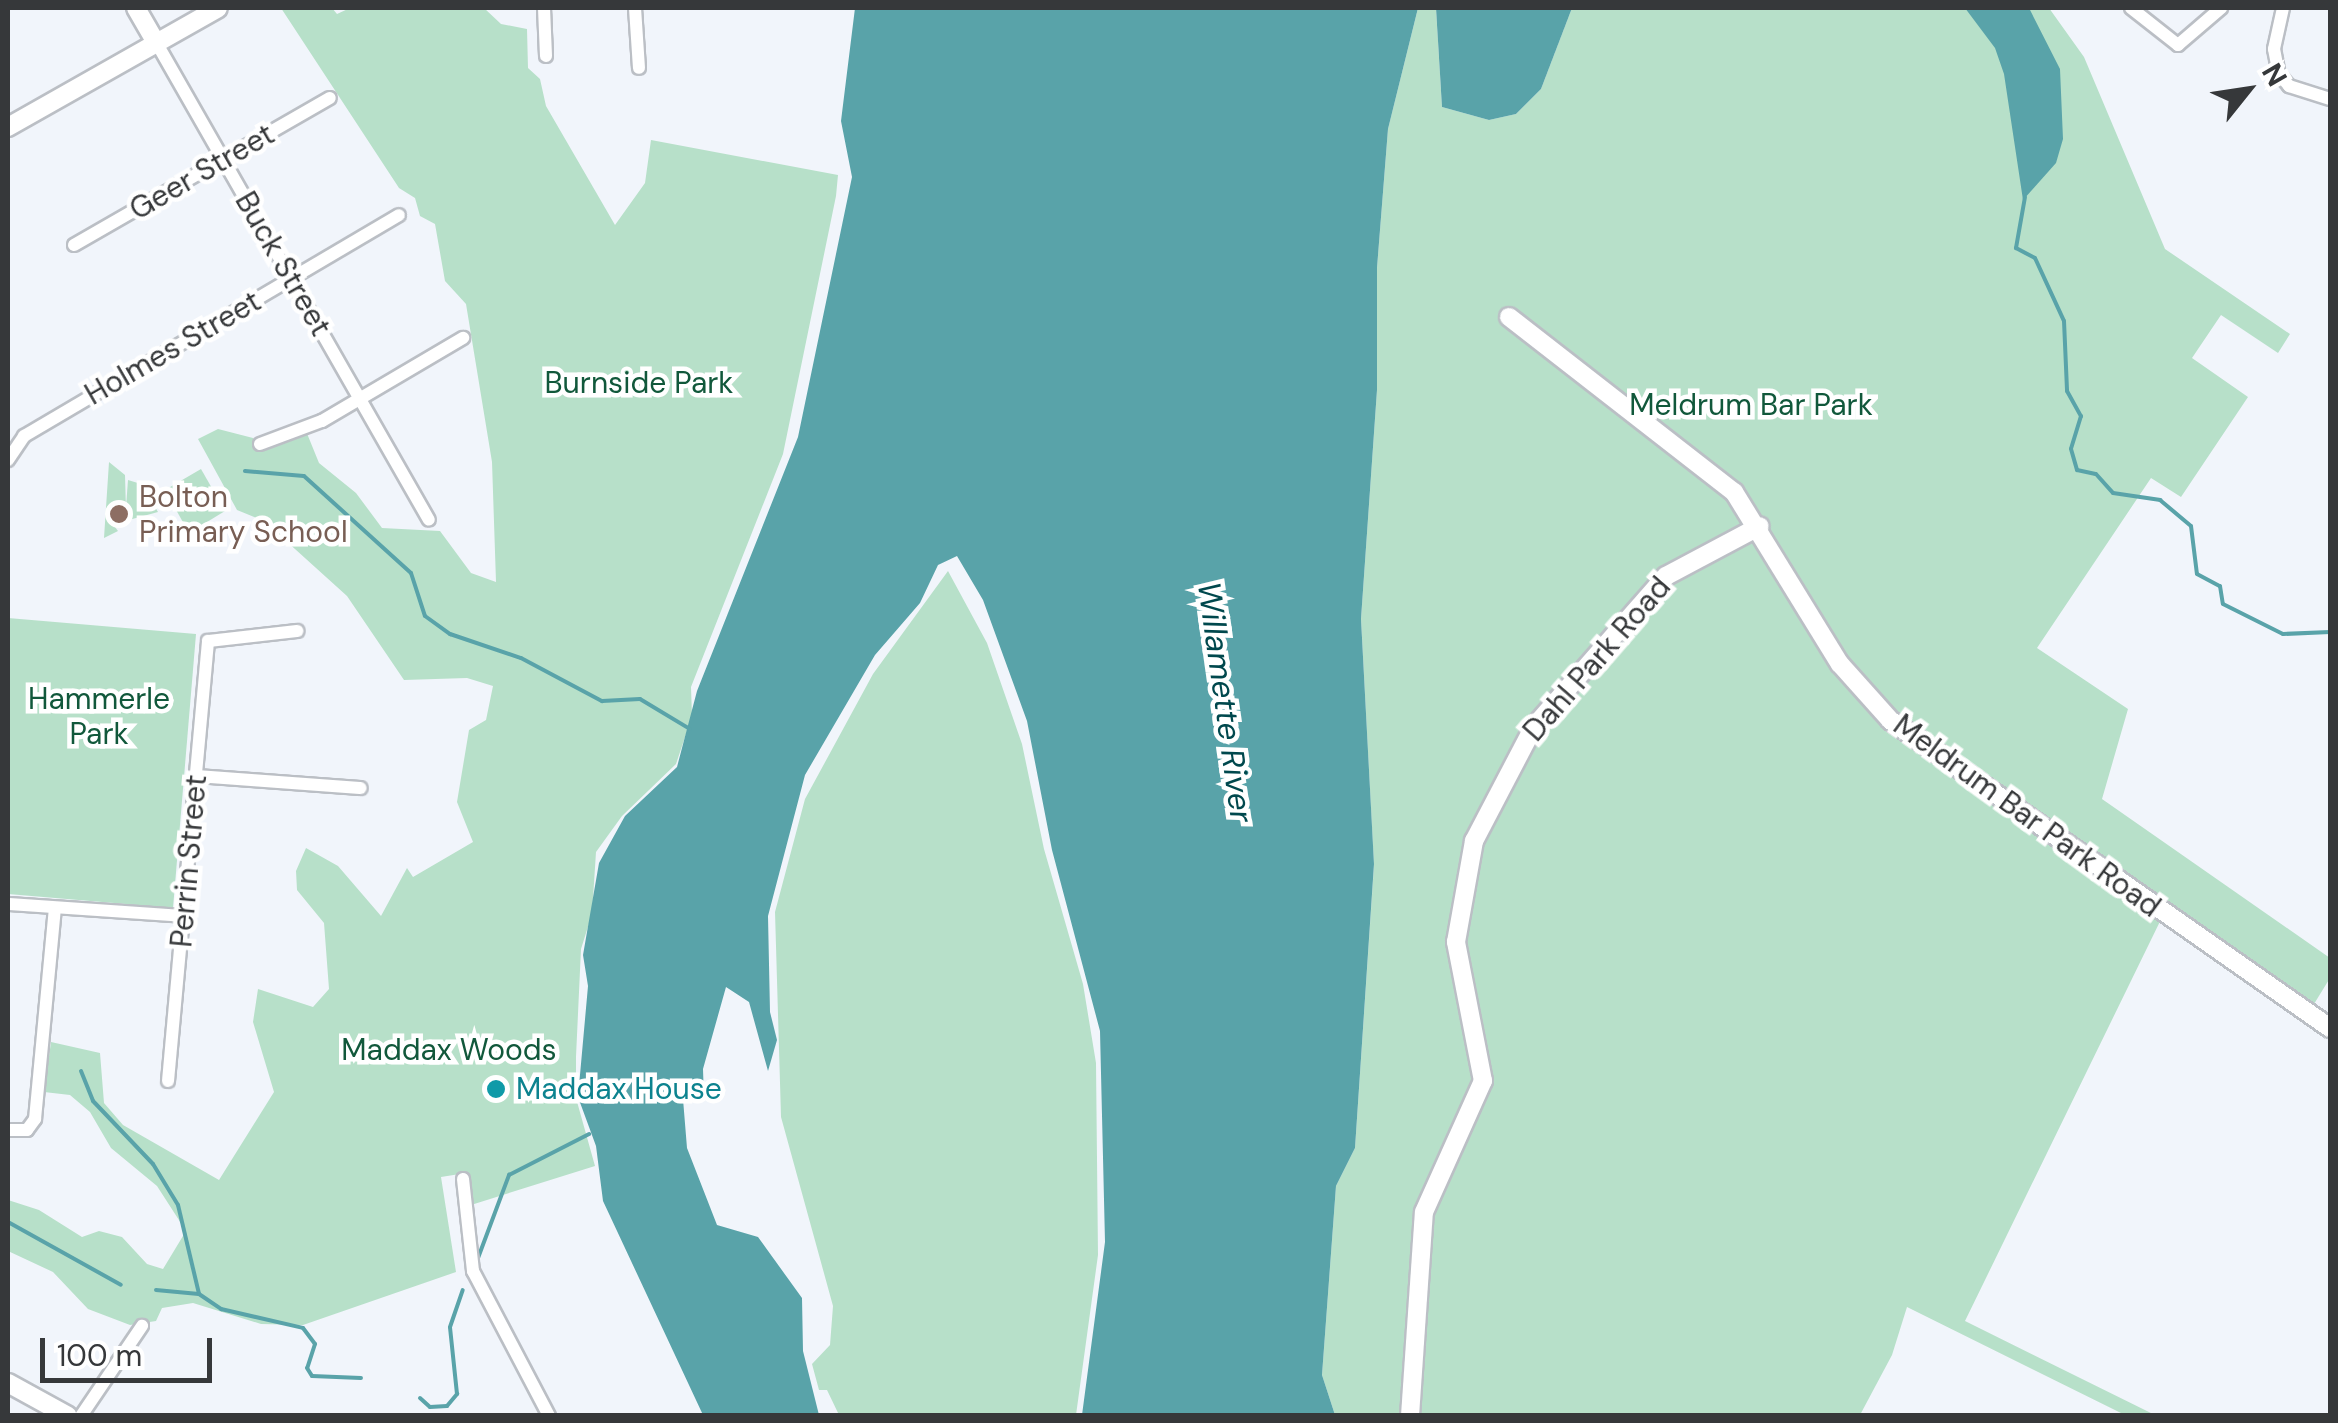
<!DOCTYPE html>
<html>
<head>
<meta charset="utf-8">
<style>
  body { margin:0 }
  #map { position:relative; width:2338px; height:1423px; overflow:hidden; background:#f1f5fb; font-family:"DM Sans",sans-serif }
  div>[style] { position:absolute }
  .green>* { inset:0; background:#b7e0c9 }
  .water>* { inset:0; background:#59a3a9 }
  .stream>* { height:4px; margin:-2px; padding:0 2px; transform-origin:2px; border-radius:2px; background:#59a3a9 }
  .roads { filter:drop-shadow(2px 0 #bbbfc5) drop-shadow(-2px 0 #bbbfc5) drop-shadow(0 2px #bbbfc5) drop-shadow(0 -2px #bbbfc5) }
  .street>* { height:12px; margin:-6px; padding:0 6px; transform-origin:6px; border-radius:6px; background:#fff }
  .secondary>* { height:18px; margin:-9px; padding:0 9px; transform-origin:9px; border-radius:9px; background:#fff }
  .dots>* { width:28px; height:28px; translate:-50% -50%; box-sizing:border-box; border:5px solid #fff; border-radius:50% }
  span { translate:-50% -50%; white-space:nowrap; text-align:center; line-height:1.15; -webkit-text-stroke:9px #fff; paint-order:stroke }
  .street-label { font-size:30px; color:#36383a }
  .park-label { font-size:30px; color:#11583b }
  .education-label { font-size:30px; color:#785e54 }
  .left { translate:0 -50%; text-align:left }
  .culture-label { font-size:30px; color:#0d838f }
  .water-label { font-size:32px; color:#00484d; font-style:italic }
  .frame { position:absolute; inset:0; border:10px solid #36383a; pointer-events:none }
  .north { position:absolute; left:2198px; top:40px; width:100px; height:100px; -webkit-text-stroke:8px #fff; paint-order:stroke; rotate:60deg; font-size:28px; font-weight:700; line-height:40px; text-align:center; color:#36383a }
  .north::after { content:''; display:block; margin:auto; width:35px; height:45px; background:#36383a; clip-path:polygon(50% 0,100% 100%,50% 72%,0 100%) }
  .scale { position:absolute; left:40px; top:1338px; width:172px; height:45px; box-sizing:border-box; border:5px solid #36383a; border-top:0; padding-left:12px; font-size:30px; line-height:35px; white-space:nowrap; color:#36383a; -webkit-text-stroke:8px #fff; paint-order:stroke }
</style>
</head>
<body>
<div id="map">
  <div class="green">
    <i style="clip-path:polygon(281px 8px,332px 8px,337px 14px,350px 8px,484px 8px,501px 24px,527px 29px,528px 68px,540px 79px,546px 106px,615px 225px,645px 183px,651px 140px,838px 175px,836px 196px,783px 454px,691px 687px,692px 716px,676px 764px,622px 816px,596px 852px,592px 914px,581px 949px,576px 1057px,576px 1098px,595px 1166px,471px 1205px,466px 1173px,441px 1177px,456px 1272px,303px 1325px,261px 1324px,193px 1303px,162px 1308px,156px 1321px,130px 1325px,88px 1309px,53px 1272px,8px 1251px,8px 1200px,39px 1210px,82px 1237px,99px 1231px,122px 1237px,147px 1264px,163px 1269px,186px 1231px,157px 1186px,111px 1148px,90px 1112px,70px 1095px,44px 1092px,51px 1042px,100px 1053px,104px 1103px,123px 1125px,219px 1180px,274px 1092px,253px 1022px,258px 989px,313px 1007px,329px 989px,324px 923px,297px 890px,296px 871px,306px 848px,338px 866px,381px 916px,407px 868px,413px 877px,473px 842px,457px 802px,469px 730px,486px 720px,493px 686px,467px 678px,404px 680px,347px 596px,264px 521px,237px 510px,198px 439px,218px 429px,253px 438px,260px 449px,306px 431px,319px 463px,356px 493px,382px 528px,440px 531px,471px 573px,496px 582px,492px 462px,466px 304px,445px 281px,435px 224px,420px 216px,415px 198px,399px 188px)"></i>
    <i style="clip-path:polygon(1418px 8px,1436px 8px,1442px 107px,1489px 120px,1516px 114px,1541px 89px,1572px 8px,2049px 8px,2084px 57px,2165px 249px,2290px 334px,2278px 353px,2221px 315px,2192px 358px,2248px 397px,2181px 497px,2151px 478px,2037px 648px,2128px 709px,2102px 799px,2330px 958px,2330px 978px,2314px 1004px,2169px 903px,1965px 1321px,2155px 1415px,2125px 1415px,1907px 1307px,1892px 1355px,1860px 1415px,1335px 1415px,1322px 1375px,1336px 1186px,1355px 1148px,1374px 865px,1361px 619px,1377px 390px,1377px 268px,1388px 129px)"></i>
    <i style="clip-path:polygon(109px 462px,125px 475px,126px 510px,112px 523px,118px 531px,104px 538px)"></i>
    <i style="clip-path:polygon(201px 469px,225px 511px,189px 533px,165px 490px)"></i>
    <i style="clip-path:polygon(128px 480px,141px 484px,158px 512px,125px 521px)"></i>
    <i style="clip-path:polygon(948px 571px,987px 643px,1022px 744px,1044px 849px,1083px 984px,1096px 1063px,1098px 1255px,1076px 1415px,839px 1415px,827px 1390px,819px 1390px,812px 1364px,830px 1345px,833px 1306px,781px 1117px,775px 912px,805px 799px,873px 674px)"></i>
    <i style="clip-path:polygon(8px 618px,196px 634px,173px 908px,8px 894px)"></i>
  </div>
  <div class="water">
    <i style="clip-path:polygon(855px 8px,1418px 8px,1388px 129px,1377px 268px,1377px 390px,1361px 619px,1374px 864px,1355px 1148px,1336px 1186px,1322px 1375px,1335px 1415px,1082px 1415px,1105px 1242px,1100px 1031px,1052px 850px,1027px 721px,983px 600px,957px 556px,938px 565px,920px 603px,875px 655px,805px 775px,768px 916px,770px 1012px,777px 1040px,768px 1071px,749px 1002px,726px 987px,703px 1069px,704px 1099px,687px 1094px,683px 1099px,687px 1148px,717px 1225px,758px 1237px,802px 1298px,803px 1351px,819px 1415px,703px 1415px,603px 1201px,596px 1146px,578px 1097px,588px 986px,583px 955px,599px 863px,625px 816px,677px 767px,697px 691px,798px 437px,852px 177px,841px 121px)"></i>
    <i style="clip-path:polygon(1436px 8px,1572px 8px,1541px 89px,1516px 114px,1489px 120px,1442px 107px)"></i>
    <i style="clip-path:polygon(1965px 8px,2029px 8px,2060px 69px,2063px 139px,2056px 163px,2023px 200px,2004px 74px,1995px 48px)"></i>
  </div>
  <div class="stream">
    <i style="left:2025px;top:197px;width:52px;rotate:100deg"></i>
    <i style="left:2016px;top:248px;width:21px;rotate:28deg"></i>
    <i style="left:2035px;top:258px;width:69px;rotate:65.3deg"></i>
    <i style="left:2064px;top:321px;width:70px;rotate:87.5deg"></i>
    <i style="left:2067px;top:391px;width:29px;rotate:61deg"></i>
    <i style="left:2081px;top:416px;width:34px;rotate:107deg"></i>
    <i style="left:2071px;top:449px;width:22px;rotate:74deg"></i>
    <i style="left:2077px;top:470px;width:19px;rotate:12deg"></i>
    <i style="left:2096px;top:474px;width:25px;rotate:48deg"></i>
    <i style="left:2113px;top:493px;width:48px;rotate:8.5deg"></i>
    <i style="left:2160px;top:500px;width:40px;rotate:40deg"></i>
    <i style="left:2191px;top:526px;width:48px;rotate:82.9deg"></i>
    <i style="left:2197px;top:574px;width:26px;rotate:28deg"></i>
    <i style="left:2220px;top:586px;width:18px;rotate:81deg"></i>
    <i style="left:2223px;top:604px;width:67px;rotate:26.6deg"></i>
    <i style="left:2283px;top:634px;width:47px;rotate:-2.4deg"></i>
    <i style="left:245px;top:471px;width:59px;rotate:4.8deg"></i>
    <i style="left:304px;top:476px;width:144px;rotate:42.2deg"></i>
    <i style="left:411px;top:573px;width:45px;rotate:72deg"></i>
    <i style="left:425px;top:616px;width:31px;rotate:36deg"></i>
    <i style="left:450px;top:634px;width:75px;rotate:18.7deg"></i>
    <i style="left:521px;top:658px;width:92px;rotate:28deg"></i>
    <i style="left:602px;top:701px;width:38px;rotate:-3deg"></i>
    <i style="left:640px;top:699px;width:58px;rotate:31deg"></i>
    <i style="left:81px;top:1071px;width:32px;rotate:68deg"></i>
    <i style="left:93px;top:1101px;width:87px;rotate:46.4deg"></i>
    <i style="left:153px;top:1164px;width:48px;rotate:58.6deg"></i>
    <i style="left:178px;top:1205px;width:91px;rotate:76.7deg"></i>
    <i style="left:8px;top:1222px;width:129px;rotate:29.1deg"></i>
    <i style="left:478px;top:1258px;width:89px;rotate:-69.5deg"></i>
    <i style="left:509px;top:1175px;width:90px;rotate:-27.1deg"></i>
    <i style="left:156px;top:1290px;width:43px;rotate:5.3deg"></i>
    <i style="left:199px;top:1294px;width:27px;rotate:34deg"></i>
    <i style="left:221px;top:1309px;width:84px;rotate:13deg"></i>
    <i style="left:303px;top:1328px;width:20px;rotate:53deg"></i>
    <i style="left:315px;top:1344px;width:25px;rotate:108deg"></i>
    <i style="left:307px;top:1368px;width:9px;rotate:58deg"></i>
    <i style="left:312px;top:1376px;width:49px;rotate:2.3deg"></i>
    <i style="left:420px;top:1398px;width:13px;rotate:42deg"></i>
    <i style="left:430px;top:1407px;width:17px;rotate:-3deg"></i>
    <i style="left:447px;top:1406px;width:16px;rotate:-50deg"></i>
    <i style="left:457px;top:1394px;width:67px;rotate:-96deg"></i>
    <i style="left:450px;top:1327px;width:39px;rotate:-71deg"></i>
  </div>
  <div class="roads">
    <div class="street">
      <i style="left:544px;top:8px;width:48px;rotate:87.6deg"></i>
      <i style="left:635px;top:8px;width:60px;rotate:86.2deg"></i>
      <i style="left:2131px;top:8px;width:60px;rotate:38.2deg"></i>
      <i style="left:2178px;top:45px;width:57px;rotate:-40.7deg"></i>
      <i style="left:2283px;top:8px;width:42px;rotate:102.4deg"></i>
      <i style="left:2274px;top:49px;width:25px;rotate:79deg"></i>
      <i style="left:2279px;top:74px;width:16px;rotate:50deg"></i>
      <i style="left:2289px;top:86px;width:43px;rotate:17.6deg"></i>
      <i style="left:156px;top:42px;width:550px;rotate:60.27deg"></i>
      <i style="left:74px;top:245px;width:295px;rotate:-29.9deg"></i>
      <i style="left:260px;top:444px;width:66px;rotate:-20.4deg"></i>
      <i style="left:322px;top:421px;width:164px;rotate:-30.5deg"></i>
      <i style="left:8px;top:460px;width:29px;rotate:-56deg"></i>
      <i style="left:24px;top:436px;width:435px;rotate:-30.5deg"></i>
      <i style="left:196px;top:776px;width:165px;rotate:4.2deg"></i>
      <i style="left:8px;top:904px;width:176px;rotate:3.9deg"></i>
      <i style="left:168px;top:1081px;width:442px;rotate:-84.8deg"></i>
      <i style="left:208px;top:641px;width:90px;rotate:-6.4deg"></i>
      <i style="left:8px;top:1130px;width:19px"></i>
      <i style="left:27px;top:1130px;width:14px;rotate:-54deg"></i>
      <i style="left:35px;top:1119px;width:212px;rotate:-84.6deg"></i>
      <i style="left:463px;top:1179px;width:93px;rotate:83.8deg"></i>
      <i style="left:473px;top:1271px;width:164px;rotate:62.3deg"></i>
      <i style="left:81px;top:1416px;width:109px;rotate:-55.9deg"></i>
    </div>
    <div class="secondary">
      <i style="left:136px;top:8px;width:39px;rotate:60deg"></i>
      <i style="left:8px;top:127px;width:241px;rotate:-29.5deg"></i>
      <i style="left:1509px;top:317px;width:285px;rotate:37.9deg"></i>
      <i style="left:1734px;top:492px;width:202px;rotate:58.4deg"></i>
      <i style="left:1840px;top:664px;width:75px;rotate:48.2deg"></i>
      <i style="left:1890px;top:720px;width:537px;rotate:34.99deg"></i>
      <i style="left:8px;top:1383px;width:68px;rotate:28.8deg"></i>
      <i style="left:1410px;top:1416px;width:204px;rotate:-86.1deg"></i>
      <i style="left:1424px;top:1212px;width:144px;rotate:-65.8deg"></i>
      <i style="left:1483px;top:1081px;width:142px;rotate:-101deg"></i>
      <i style="left:1456px;top:942px;width:103px;rotate:-79.9deg"></i>
      <i style="left:1474px;top:841px;width:127px;rotate:-62.4deg"></i>
      <i style="left:1533px;top:728px;width:202px;rotate:-48.8deg"></i>
      <i style="left:1666px;top:576px;width:106px;rotate:-28deg"></i>
    </div>
  </div>
  <div class="dots">
    <i style="left:119px;top:514px;background:#8d6e63"></i>
    <i style="left:496px;top:1089px;background:#0f9aa8"></i>
  </div>
  <div class="street-label">
    <span style="left:202px;top:172px;rotate:-30deg">Geer Street</span>
    <span style="left:283px;top:264px;rotate:60deg">Buck Street</span>
    <span style="left:173px;top:348px;rotate:-30deg">Holmes Street</span>
    <span style="left:1597px;top:659px;rotate:-49deg">Dahl Park Road</span>
    <span style="left:2027px;top:816px;rotate:36deg">Meldrum Bar Park Road</span>
    <span style="left:189px;top:861px;rotate:-85deg">Perrin Street</span>
  </div>
  <div class="park-label">
    <span style="left:639px;top:383px">Burnside Park</span>
    <span style="left:1751px;top:405px">Meldrum Bar Park</span>
    <span style="left:99px;top:716px">Hammerle<br>Park</span>
    <span style="left:449px;top:1050px">Maddax Woods</span>
  </div>
  <div class="education-label">
    <span class="left" style="left:139px;top:514px">Bolton<br>Primary School</span>
  </div>
  <div class="culture-label">
    <span class="left" style="left:516px;top:1089px">Maddax House</span>
  </div>
  <div class="water-label">
    <span style="left:1225px;top:702px;rotate:82deg">Willamette River</span>
  </div>
  <div class="frame"></div>
  <div class="north">N</div>
  <div class="scale">100 m</div>
</div>
</body>
</html>
